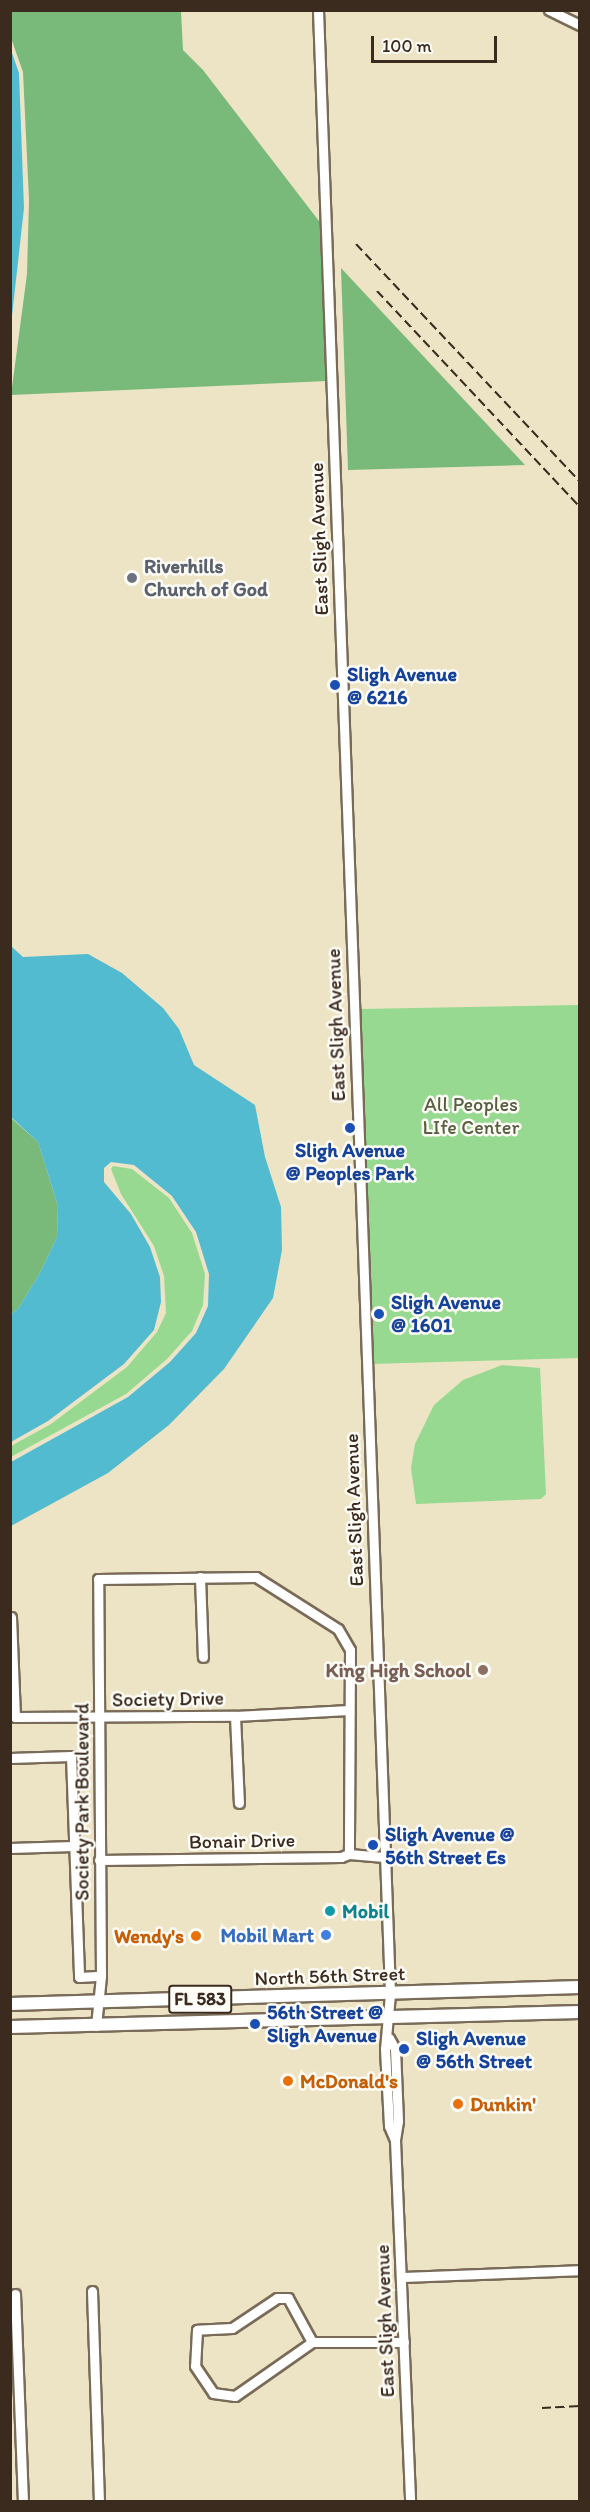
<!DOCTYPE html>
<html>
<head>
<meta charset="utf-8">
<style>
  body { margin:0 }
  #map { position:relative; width:590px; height:2512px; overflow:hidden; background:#ede4c5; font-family:Itim,sans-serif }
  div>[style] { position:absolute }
  .green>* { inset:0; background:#97d990 }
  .forest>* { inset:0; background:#79b97a }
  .water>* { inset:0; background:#52bbcf }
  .roads { filter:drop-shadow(2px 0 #796b58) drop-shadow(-2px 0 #796b58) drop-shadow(0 2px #796b58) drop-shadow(0 -2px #796b58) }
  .minor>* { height:9px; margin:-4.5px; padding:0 4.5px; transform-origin:4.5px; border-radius:4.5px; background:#fff }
  .major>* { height:12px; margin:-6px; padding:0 6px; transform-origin:6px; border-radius:6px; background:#fff }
  .rail>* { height:2px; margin-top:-1px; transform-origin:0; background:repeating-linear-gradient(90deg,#3b2a1e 0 9px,transparent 0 13.5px) }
  .dots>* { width:16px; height:16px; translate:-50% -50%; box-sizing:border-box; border:3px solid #fdfcf7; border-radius:50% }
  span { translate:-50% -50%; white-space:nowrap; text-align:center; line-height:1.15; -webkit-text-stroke:5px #fdfcf7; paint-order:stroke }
  .shield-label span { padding:2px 4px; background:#fdfcf7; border:2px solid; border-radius:4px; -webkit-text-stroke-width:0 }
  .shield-label { font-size:18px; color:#3b2a1e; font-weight:700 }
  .street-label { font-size:20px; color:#3b2a1e }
  .worship-label { font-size:20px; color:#5b616d; font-weight:700 }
  .left { translate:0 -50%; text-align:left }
  .transit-label { font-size:20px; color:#164399; font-weight:700 }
  .park-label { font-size:20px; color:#575f40 }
  .education-label { font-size:20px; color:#785e54; font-weight:700 }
  .right { translate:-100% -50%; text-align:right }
  .culture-label { font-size:20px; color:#0d838f; font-weight:700 }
  .shop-label { font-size:20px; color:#366cbe; font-weight:700 }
  .food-label { font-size:20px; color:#c56008; font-weight:700 }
  .frame { position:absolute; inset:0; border:12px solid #3b2a1e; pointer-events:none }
  .scale { position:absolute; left:371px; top:36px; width:126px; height:27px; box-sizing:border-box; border:3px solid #3b2a1e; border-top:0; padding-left:8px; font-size:18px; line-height:21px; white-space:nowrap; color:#3b2a1e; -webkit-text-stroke:4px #fdfcf7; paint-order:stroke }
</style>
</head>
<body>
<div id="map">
  <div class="green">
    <i style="clip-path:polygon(579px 1005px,579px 1358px,370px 1364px,360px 1009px)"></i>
    <i style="clip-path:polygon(113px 1166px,132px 1169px,169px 1198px,192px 1233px,205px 1274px,203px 1305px,192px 1331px,167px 1359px,126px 1394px,11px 1457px,11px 1446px,51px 1424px,127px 1367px,157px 1332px,166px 1313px,164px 1276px,154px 1246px,121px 1194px,111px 1169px)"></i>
    <i style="clip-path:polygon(502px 1365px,540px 1368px,546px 1494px,541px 1499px,416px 1504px,411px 1468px,415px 1444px,434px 1405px,463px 1380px)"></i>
  </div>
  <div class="forest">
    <i style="clip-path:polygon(11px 11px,181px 11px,183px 50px,203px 70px,322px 225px,327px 381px,11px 395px,27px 274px,29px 200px,23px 72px,11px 38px)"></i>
    <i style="clip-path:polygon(341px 268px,525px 465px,348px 470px)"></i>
    <i style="clip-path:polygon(10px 1117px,38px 1142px,58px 1206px,57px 1237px,40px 1273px,18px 1309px,11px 1314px)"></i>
  </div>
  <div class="water">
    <i style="clip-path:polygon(11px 50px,19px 73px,24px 208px,11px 325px)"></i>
    <i style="clip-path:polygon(11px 946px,23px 957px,88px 954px,122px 973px,163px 1008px,179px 1029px,194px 1065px,255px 1105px,265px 1157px,281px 1207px,282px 1250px,273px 1298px,224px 1369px,169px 1425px,108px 1473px,11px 1526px,11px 1462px,128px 1397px,170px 1362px,196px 1333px,208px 1306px,209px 1274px,196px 1232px,172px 1196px,134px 1165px,111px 1162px,104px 1168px,104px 1182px,131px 1214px,150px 1247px,160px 1277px,161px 1302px,154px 1330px,124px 1364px,48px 1421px,11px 1442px,11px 1314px,18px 1309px,40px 1273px,57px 1237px,58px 1206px,38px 1142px,11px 1117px)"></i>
  </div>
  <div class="roads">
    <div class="minor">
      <i style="left:318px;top:10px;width:1985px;rotate:87.92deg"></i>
      <i style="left:390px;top:1994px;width:55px;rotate:95.2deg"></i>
      <i style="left:385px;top:2049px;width:77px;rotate:87deg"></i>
      <i style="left:389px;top:2126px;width:15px;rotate:67deg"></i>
      <i style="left:549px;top:10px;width:34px;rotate:26deg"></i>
      <i style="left:200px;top:1577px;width:80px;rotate:87.9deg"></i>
      <i style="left:11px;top:1617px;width:100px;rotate:87.7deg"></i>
      <i style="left:15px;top:1717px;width:220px;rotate:-0.3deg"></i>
      <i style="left:235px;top:1716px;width:114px;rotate:-3deg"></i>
      <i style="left:235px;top:1716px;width:87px;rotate:87.4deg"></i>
      <i style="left:10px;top:1758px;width:61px;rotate:-1.9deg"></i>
      <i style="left:71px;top:1756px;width:221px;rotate:87.9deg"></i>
      <i style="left:79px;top:1977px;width:22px;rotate:-3deg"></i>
      <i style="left:10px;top:1848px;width:63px;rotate:-1.8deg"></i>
      <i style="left:99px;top:1860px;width:242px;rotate:-0.7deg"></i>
      <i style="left:341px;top:1857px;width:9px;rotate:-21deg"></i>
      <i style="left:349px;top:1854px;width:35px;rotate:5deg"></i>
      <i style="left:96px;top:2026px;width:50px;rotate:-84.3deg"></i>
      <i style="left:101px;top:1976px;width:397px;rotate:-90.4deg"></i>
      <i style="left:98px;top:1579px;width:158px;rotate:-0.7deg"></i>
      <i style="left:256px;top:1577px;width:97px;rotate:32.4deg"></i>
      <i style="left:338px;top:1629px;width:24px;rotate:60deg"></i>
      <i style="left:350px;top:1650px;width:204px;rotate:90.3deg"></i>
      <i style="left:389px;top:2038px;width:13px;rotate:61deg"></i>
      <i style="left:395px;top:2049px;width:72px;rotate:87.6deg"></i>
      <i style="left:398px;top:2121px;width:19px;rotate:99deg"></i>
      <i style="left:395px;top:2140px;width:362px;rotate:87.6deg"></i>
      <i style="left:401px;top:2277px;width:179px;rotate:-2.2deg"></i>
      <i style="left:92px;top:2291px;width:211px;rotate:88.1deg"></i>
      <i style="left:15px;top:2294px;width:208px;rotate:87.8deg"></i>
      <i style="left:312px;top:2342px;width:50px;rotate:-118.6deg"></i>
      <i style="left:288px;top:2298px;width:11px;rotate:180deg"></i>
      <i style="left:277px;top:2298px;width:54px;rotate:146.3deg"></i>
      <i style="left:232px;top:2328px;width:35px;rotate:177deg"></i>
      <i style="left:197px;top:2330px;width:36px;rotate:93deg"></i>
      <i style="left:195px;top:2366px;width:32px;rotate:56deg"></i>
      <i style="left:213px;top:2393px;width:22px;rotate:8deg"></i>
      <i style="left:235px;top:2396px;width:94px;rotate:-35deg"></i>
      <i style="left:312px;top:2342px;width:92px"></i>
    </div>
    <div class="major">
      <i style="left:10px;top:2004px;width:570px;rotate:-1.71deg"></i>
      <i style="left:10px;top:2027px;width:570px;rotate:-1.51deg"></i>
    </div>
  </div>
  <div class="rail">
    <i style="left:356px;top:244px;width:327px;rotate:46.7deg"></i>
    <i style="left:377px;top:291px;width:296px;rotate:46.8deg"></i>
    <i style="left:542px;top:2408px;width:38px;rotate:-3deg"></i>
  </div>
  <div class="dots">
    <i style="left:132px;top:578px;background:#6b7280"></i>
    <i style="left:335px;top:685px;background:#1a4fb4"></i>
    <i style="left:350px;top:1128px;background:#1a4fb4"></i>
    <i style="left:379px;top:1314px;background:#1a4fb4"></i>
    <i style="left:483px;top:1670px;background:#8d6e63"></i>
    <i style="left:373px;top:1845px;background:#1a4fb4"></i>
    <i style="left:330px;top:1911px;background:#0f9aa8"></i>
    <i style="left:326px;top:1935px;background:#3f7fe0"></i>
    <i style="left:196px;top:1936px;background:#e8710a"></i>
    <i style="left:255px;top:2024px;background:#1a4fb4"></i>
    <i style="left:404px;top:2049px;background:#1a4fb4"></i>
    <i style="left:288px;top:2081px;background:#e8710a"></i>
    <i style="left:458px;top:2104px;background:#e8710a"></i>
  </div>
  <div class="shield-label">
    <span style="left:200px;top:1999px">FL 583</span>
  </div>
  <div class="street-label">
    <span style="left:319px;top:539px;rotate:-92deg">East Sligh Avenue</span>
    <span style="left:336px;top:1025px;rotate:-92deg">East Sligh Avenue</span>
    <span style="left:354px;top:1510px;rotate:-92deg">East Sligh Avenue</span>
    <span style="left:168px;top:1699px;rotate:-1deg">Society Drive</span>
    <span style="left:82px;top:1802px;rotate:-90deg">Society Park Boulevard</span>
    <span style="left:242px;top:1841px;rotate:-1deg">Bonair Drive</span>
    <span style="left:330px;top:1976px;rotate:-2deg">North 56th Street</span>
    <span style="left:385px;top:2321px;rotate:-92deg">East Sligh Avenue</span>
  </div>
  <div class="worship-label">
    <span class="left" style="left:144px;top:578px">Riverhills<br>Church of God</span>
  </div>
  <div class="transit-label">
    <span class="left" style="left:347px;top:686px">Sligh Avenue<br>@ 6216</span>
    <span style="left:350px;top:1162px">Sligh Avenue<br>@ Peoples Park</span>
    <span class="left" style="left:391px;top:1314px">Sligh Avenue<br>@ 1601</span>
    <span class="left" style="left:385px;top:1846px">Sligh Avenue @<br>56th Street Es</span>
    <span class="left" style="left:267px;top:2024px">56th Street @<br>Sligh Avenue</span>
    <span class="left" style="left:416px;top:2050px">Sligh Avenue<br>@ 56th Street</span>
  </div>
  <div class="park-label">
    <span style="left:471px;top:1116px">All Peoples<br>LIfe Center</span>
  </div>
  <div class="education-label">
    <span class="right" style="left:471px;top:1670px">King High School</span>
  </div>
  <div class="culture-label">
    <span class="left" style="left:342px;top:1911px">Mobil</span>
  </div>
  <div class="shop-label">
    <span class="right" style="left:314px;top:1935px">Mobil Mart</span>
  </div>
  <div class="food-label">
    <span class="right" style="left:184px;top:1936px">Wendy's</span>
    <span class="left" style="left:300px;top:2081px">McDonald's</span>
    <span class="left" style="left:470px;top:2104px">Dunkin'</span>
  </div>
  <div class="frame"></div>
  <div class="scale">100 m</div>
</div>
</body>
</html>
